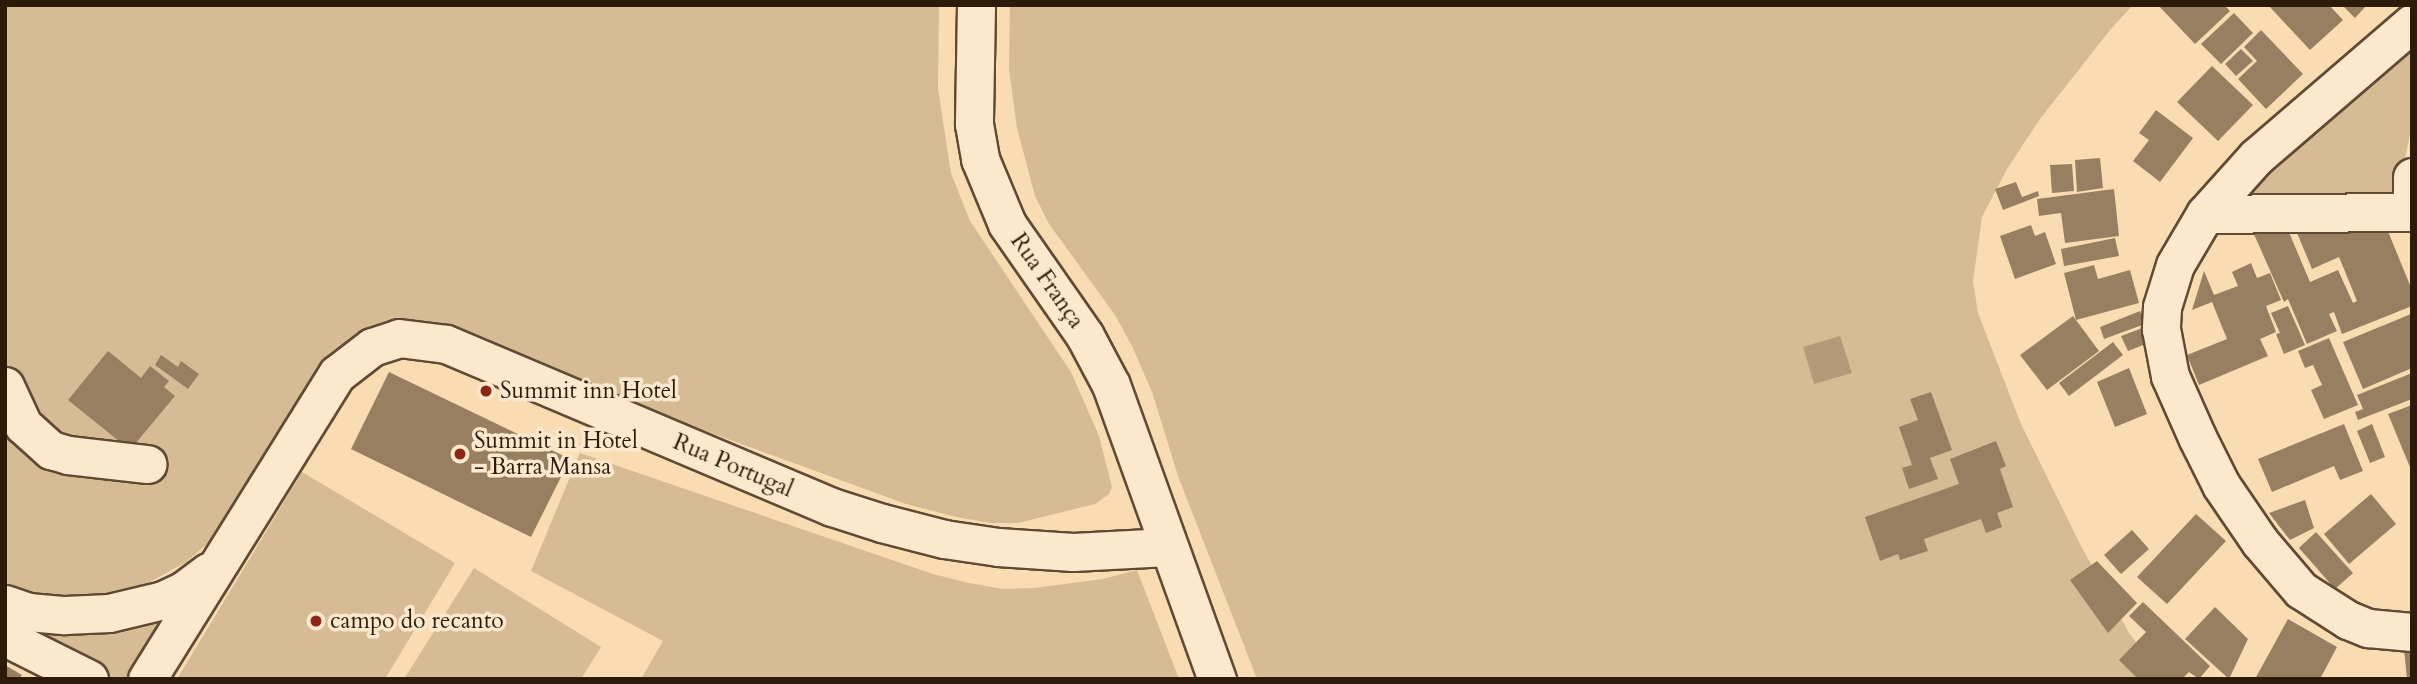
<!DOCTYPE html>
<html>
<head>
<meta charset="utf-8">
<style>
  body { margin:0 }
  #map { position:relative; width:2417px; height:684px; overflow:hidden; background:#fadcb2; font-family:Cardo,serif }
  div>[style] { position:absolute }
  .green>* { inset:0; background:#d7bb95 }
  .water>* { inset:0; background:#b59a79 }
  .building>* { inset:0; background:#987f61 }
  .roads { filter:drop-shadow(2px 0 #614a33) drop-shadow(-2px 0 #614a33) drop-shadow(0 2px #614a33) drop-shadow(0 -2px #614a33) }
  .minor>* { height:37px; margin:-18.5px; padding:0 18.5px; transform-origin:18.5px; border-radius:18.5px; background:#fce8cd }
  .dots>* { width:19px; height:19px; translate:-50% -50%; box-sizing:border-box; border:4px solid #fce8cd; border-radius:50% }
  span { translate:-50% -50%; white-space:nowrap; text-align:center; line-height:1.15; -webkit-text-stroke:7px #fce8cd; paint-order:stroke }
  .street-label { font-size:23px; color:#2e1a09 }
  .poi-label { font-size:23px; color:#2e1a09 }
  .left { translate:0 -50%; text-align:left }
  .frame { position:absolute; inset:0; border:7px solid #2e1a09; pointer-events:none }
</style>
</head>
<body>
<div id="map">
  <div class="green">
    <i style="clip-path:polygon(5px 5px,939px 5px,938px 89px,951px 173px,970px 221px,1071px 372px,1099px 436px,1112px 487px,1109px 494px,1095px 504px,1018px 523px,990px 523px,956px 517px,906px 504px,596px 391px,403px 328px,207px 544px,186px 562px,148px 583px,105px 595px,24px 596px,8px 588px,5px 583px)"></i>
    <i style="clip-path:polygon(1010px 5px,2133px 5px,2110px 30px,2040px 119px,2007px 169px,1982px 217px,1973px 281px,1978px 313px,2021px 424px,2080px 544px,2129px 633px,2163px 679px,1257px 679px,1178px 476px,1152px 392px,1132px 346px,1115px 315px,1049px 224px,1035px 196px,1017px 128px,1009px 69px)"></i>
    <i style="clip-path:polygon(2412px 33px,2412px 125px,2397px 197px,2236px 204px,2245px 190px)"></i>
    <i style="clip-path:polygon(580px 453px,933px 574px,969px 583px,1003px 589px,1034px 588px,1103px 579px,1137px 570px,1179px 679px,641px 679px,663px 641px,531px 571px)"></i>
    <i style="clip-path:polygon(302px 472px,455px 563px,385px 679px,177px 679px)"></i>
    <i style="clip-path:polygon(474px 568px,601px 647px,581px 679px,404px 679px)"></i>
    <i style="clip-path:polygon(172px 607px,130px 679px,108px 678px,62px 656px,14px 622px)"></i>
  </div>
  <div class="water">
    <i style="clip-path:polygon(1840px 336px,1852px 373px,1814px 384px,1803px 347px)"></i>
  </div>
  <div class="building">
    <i style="clip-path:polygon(2158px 5px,2224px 5px,2230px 11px,2195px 44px)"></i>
    <i style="clip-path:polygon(2268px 5px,2329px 5px,2343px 20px,2310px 50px)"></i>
    <i style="clip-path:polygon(2342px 5px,2367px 5px,2355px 18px)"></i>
    <i style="clip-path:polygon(2234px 13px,2253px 33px,2221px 64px,2201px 44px)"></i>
    <i style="clip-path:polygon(2261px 30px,2303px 74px,2266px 109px,2238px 79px,2257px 61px,2244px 47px)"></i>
    <i style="clip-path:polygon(2241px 49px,2253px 61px,2236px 76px,2225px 64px)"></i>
    <i style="clip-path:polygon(2212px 66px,2253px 105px,2218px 141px,2177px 102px)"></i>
    <i style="clip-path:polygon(2156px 110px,2193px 138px,2160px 182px,2133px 161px,2149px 140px,2139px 133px)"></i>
    <i style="clip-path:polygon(2100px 158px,2103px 188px,2077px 192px,2075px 160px)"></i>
    <i style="clip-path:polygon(2072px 164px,2074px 191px,2052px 193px,2050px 165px)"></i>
    <i style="clip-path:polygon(2016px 182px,2022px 197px,2038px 191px,2039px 196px,2003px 210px,1995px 189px)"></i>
    <i style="clip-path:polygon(2114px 189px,2119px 236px,2065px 243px,2061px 213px,2039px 216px,2037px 199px)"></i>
    <i style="clip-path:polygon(2293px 223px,2385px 224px,2412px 290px,2412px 306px,2342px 334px,2334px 312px,2329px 314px,2337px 331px,2307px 344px,2288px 299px,2284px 302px,2253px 232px,2288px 230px,2310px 282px,2338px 270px,2353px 303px,2357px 301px,2339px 257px,2312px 269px)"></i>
    <i style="clip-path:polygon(2031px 225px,2035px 236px,2045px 232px,2056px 264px,2015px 279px,2000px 236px)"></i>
    <i style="clip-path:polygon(2115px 238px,2119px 256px,2064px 266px,2061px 249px)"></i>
    <i style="clip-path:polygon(2251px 263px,2257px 278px,2270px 273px,2281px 300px,2266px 306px,2276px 332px,2260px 339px,2268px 356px,2199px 385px,2187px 355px,2227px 339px,2212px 302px,2192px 310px,2204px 271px,2214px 295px,2238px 286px,2232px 272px)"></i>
    <i style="clip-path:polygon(2094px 265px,2098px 279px,2130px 270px,2139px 303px,2076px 320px,2064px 273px)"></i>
    <i style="clip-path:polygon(2288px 306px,2305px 345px,2284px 354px,2276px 334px,2280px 333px,2271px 313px)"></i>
    <i style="clip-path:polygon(2140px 311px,2145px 324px,2104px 339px,2100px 327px)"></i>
    <i style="clip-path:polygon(2411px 314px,2412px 368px,2363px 389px,2343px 342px)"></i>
    <i style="clip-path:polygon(2073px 316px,2099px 351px,2047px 390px,2020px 355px)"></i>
    <i style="clip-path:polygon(2145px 327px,2151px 342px,2128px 351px,2121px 336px)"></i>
    <i style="clip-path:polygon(2329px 338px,2358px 405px,2324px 419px,2311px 390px,2322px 385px,2313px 365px,2305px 368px,2298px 351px)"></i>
    <i style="clip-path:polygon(2113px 342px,2123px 355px,2069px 396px,2059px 383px)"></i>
    <i style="clip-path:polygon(108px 351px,141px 378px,150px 366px,169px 381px,164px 387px,175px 396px,130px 450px,68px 400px)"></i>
    <i style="clip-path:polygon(161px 355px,178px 367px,181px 361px,199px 374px,188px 389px,155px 365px)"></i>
    <i style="clip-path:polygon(2129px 368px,2147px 414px,2115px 427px,2097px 382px)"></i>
    <i style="clip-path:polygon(389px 372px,570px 459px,531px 537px,351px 449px)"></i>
    <i style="clip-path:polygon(2412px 373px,2412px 399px,2358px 420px,2355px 412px,2363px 409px,2357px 395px)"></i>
    <i style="clip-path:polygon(1931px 392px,1952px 450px,1930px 458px,1938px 479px,1909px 489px,1902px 468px,1912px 465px,1899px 427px,1918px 420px,1910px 399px)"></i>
    <i style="clip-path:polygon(2412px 405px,2412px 472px,2388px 414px)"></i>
    <i style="clip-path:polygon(2344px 424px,2363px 471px,2340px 480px,2334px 466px,2272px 492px,2258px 459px)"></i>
    <i style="clip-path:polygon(2372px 424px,2385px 457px,2370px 463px,2357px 431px)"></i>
    <i style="clip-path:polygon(1996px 441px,2006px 466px,2000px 469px,2013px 507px,1997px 513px,2002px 527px,1986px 533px,1981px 519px,1924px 539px,1928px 551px,1900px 560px,1898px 554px,1880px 561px,1865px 517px,1959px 484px,1950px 459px)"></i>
    <i style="clip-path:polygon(2371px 494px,2396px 524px,2349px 564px,2324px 534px)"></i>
    <i style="clip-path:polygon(2305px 500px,2314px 528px,2290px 540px,2269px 513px)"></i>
    <i style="clip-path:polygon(2196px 514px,2226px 541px,2167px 604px,2137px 577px)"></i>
    <i style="clip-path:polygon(2132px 530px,2149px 549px,2121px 574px,2104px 555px)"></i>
    <i style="clip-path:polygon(2316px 532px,2353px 573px,2335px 589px,2299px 548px)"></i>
    <i style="clip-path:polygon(2097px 561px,2137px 603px,2108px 633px,2070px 580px)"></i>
    <i style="clip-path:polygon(2143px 602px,2210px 666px,2199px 679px,2189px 672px,2182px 679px,2138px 679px,2119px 660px,2146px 632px,2129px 616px)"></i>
    <i style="clip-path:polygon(2215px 607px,2248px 639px,2229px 679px,2185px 639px)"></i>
    <i style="clip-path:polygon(2288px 619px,2337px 647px,2320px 679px,2255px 679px)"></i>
    <i style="clip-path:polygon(2412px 638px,2412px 679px,2407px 679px,2403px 639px)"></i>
    <i style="clip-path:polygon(5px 665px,22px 675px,19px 679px,5px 679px)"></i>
  </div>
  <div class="roads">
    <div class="minor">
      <i style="left:976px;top:5px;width:119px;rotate:91deg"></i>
      <i style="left:974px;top:124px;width:36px;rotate:80deg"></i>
      <i style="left:980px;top:159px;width:70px;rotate:67.4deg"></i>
      <i style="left:1007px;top:224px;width:136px;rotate:55.1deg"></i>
      <i style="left:1085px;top:336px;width:55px;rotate:62deg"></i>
      <i style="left:1111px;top:385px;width:313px;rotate:70.2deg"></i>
      <i style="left:2412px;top:23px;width:206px;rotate:139.3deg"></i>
      <i style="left:2256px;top:157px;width:76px;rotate:131.8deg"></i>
      <i style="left:2205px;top:214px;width:59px;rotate:120.5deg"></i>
      <i style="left:2175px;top:265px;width:44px;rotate:107.2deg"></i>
      <i style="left:2162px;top:307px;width:22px;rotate:93deg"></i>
      <i style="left:2161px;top:329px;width:48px;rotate:79.2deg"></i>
      <i style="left:2170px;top:376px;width:67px;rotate:66.1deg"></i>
      <i style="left:2197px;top:437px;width:54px;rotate:63.4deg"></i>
      <i style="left:2221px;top:485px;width:69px;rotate:55.6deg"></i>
      <i style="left:2260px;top:542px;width:63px;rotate:49.5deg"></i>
      <i style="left:2301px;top:590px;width:56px;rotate:32.6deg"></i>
      <i style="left:2348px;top:620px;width:22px;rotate:22deg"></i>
      <i style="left:2368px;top:628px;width:44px;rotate:5.2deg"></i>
      <i style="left:2412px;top:177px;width:33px;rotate:90deg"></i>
      <i style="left:2205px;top:214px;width:207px;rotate:-0.6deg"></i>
      <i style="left:5px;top:386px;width:43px;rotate:65.2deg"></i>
      <i style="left:23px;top:425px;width:38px;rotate:42deg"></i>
      <i style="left:51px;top:450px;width:18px;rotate:16deg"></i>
      <i style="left:68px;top:455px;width:80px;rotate:6.5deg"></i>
      <i style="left:5px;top:604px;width:24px;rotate:19deg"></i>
      <i style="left:28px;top:612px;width:37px;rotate:5deg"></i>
      <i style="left:65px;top:615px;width:44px;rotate:-2.6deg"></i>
      <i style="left:109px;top:613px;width:56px;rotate:-13.5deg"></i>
      <i style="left:163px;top:600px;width:23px;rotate:-25deg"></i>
      <i style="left:184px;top:590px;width:30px;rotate:-37deg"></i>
      <i style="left:5px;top:637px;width:94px;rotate:26.6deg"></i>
      <i style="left:147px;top:679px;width:359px;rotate:-58.1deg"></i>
      <i style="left:337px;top:374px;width:44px;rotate:-37.6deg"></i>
      <i style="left:372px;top:347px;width:28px;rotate:-18deg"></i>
      <i style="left:399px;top:338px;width:47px;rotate:7.3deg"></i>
      <i style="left:446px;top:344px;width:419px;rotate:22.9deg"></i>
      <i style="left:832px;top:507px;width:52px;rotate:17.7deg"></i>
      <i style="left:882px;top:523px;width:64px;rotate:14.5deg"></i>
      <i style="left:944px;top:539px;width:55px;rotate:8.4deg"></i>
      <i style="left:998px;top:547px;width:75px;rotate:3.8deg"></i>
      <i style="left:1073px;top:552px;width:95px;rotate:-3deg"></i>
    </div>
  </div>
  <div class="dots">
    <i style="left:486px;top:391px;background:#8f2418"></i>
    <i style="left:460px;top:454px;background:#8f2418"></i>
    <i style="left:316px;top:621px;background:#8f2418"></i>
  </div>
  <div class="street-label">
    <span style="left:1047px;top:281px;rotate:55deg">Rua França</span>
    <span style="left:733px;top:466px;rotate:23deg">Rua Portugal</span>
  </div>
  <div class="poi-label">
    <span class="left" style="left:500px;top:391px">Summit inn Hotel</span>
    <span class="left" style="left:474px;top:454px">Summit in Hotel<br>- Barra Mansa</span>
    <span class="left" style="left:330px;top:621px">campo do recanto</span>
  </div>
  <div class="frame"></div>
</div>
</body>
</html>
